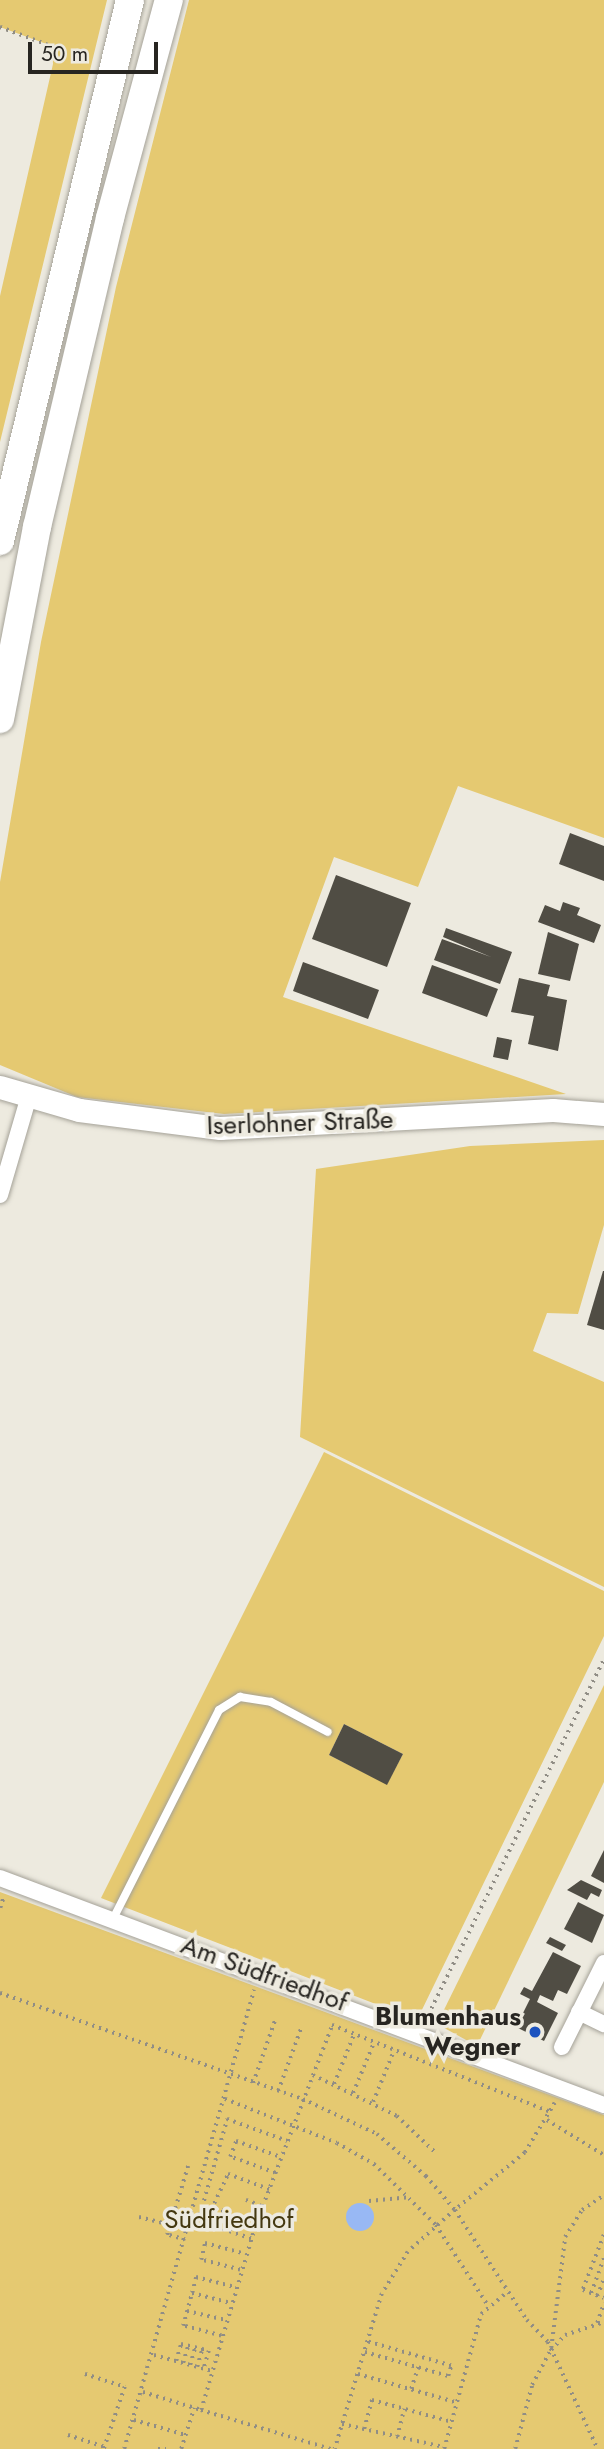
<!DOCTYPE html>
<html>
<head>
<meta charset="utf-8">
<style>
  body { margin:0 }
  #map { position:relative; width:604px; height:2449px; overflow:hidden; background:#edeadf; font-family:Jost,sans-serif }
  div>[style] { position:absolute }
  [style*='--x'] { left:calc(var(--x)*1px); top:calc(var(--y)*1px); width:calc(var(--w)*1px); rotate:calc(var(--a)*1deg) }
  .green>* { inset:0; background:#e5c971 }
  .water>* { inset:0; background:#98b8f4 }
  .round { border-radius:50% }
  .building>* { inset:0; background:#504d44 }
  .path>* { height:3.5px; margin-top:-1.75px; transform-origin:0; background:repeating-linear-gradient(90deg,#908d85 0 2px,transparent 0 7px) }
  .roads { filter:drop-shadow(0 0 2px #a5a298) drop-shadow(0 0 2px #a5a298) }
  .service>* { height:8px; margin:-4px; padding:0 4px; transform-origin:4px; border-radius:4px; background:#fff }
  .minor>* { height:16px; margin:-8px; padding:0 8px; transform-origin:8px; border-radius:8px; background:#fff }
  .secondary>* { height:23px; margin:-11.5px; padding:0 11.5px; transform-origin:11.5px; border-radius:11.5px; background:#fff }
  .motorway>* { height:28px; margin:-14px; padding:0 14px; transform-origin:14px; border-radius:14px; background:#fff }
  .dots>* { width:19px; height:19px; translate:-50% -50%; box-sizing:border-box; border:4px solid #edeadf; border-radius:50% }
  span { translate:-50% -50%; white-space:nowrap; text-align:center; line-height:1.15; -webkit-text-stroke:7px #edeadf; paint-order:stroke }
  .street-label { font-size:26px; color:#272521 }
  .poi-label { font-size:26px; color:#272521; font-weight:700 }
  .right { translate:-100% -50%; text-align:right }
  .park-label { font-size:26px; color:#443810 }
  .scale { position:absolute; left:28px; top:42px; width:130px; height:32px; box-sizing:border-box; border:4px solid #272521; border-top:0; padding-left:9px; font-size:21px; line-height:24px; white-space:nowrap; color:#272521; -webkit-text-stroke:5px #edeadf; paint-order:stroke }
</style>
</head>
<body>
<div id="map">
  <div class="green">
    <div style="clip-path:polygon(0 0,107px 0,0 442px,0 296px,53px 64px,52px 46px,0 27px)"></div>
    <div style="clip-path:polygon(189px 0,604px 0,604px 838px,458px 786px,418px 887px,334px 857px,283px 997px,566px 1094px,224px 1114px,77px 1097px,0 1065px,0 882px,41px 642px,116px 287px)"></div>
    <div style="clip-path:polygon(604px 1140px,604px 1225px,578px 1314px,547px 1313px,533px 1351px,604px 1382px,604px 1587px,300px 1437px,316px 1169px,470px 1146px)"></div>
    <div style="clip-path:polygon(evenodd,324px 1452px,604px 1591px,604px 1636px,417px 2020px,101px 1898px,324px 1452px,344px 1724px,403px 1754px,387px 1784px,329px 1755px,344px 1724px)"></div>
    <div style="clip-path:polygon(604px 1685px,604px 1782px,477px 2046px,437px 2024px)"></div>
    <div style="clip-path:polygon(0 1892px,604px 2115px,604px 2449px,0 2449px)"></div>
  </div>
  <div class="water">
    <div class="round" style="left:346px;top:2203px;width:28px;height:28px"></div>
  </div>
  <div class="building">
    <div style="clip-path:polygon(570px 833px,604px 846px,604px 881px,559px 864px)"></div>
    <div style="clip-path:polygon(336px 875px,411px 903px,387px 967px,312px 939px)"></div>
    <div style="clip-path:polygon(563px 902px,580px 908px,577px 915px,601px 925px,594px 943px,538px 922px,545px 905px,560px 911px)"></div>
    <div style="clip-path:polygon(446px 928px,512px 952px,500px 984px,434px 960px,442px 939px,491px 957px,443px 937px)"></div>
    <div style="clip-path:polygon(548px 932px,579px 944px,570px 981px,538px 974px)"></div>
    <div style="clip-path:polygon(303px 962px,379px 990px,368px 1019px,293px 991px)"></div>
    <div style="clip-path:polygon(432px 965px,498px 989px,487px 1017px,422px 993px)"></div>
    <div style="clip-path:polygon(519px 978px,550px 985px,547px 996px,567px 1000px,558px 1051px,528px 1044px,534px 1016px,511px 1012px)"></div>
    <div style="clip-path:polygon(497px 1037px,512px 1040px,508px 1060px,493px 1057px)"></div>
    <div style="clip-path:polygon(603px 1271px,604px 1271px,604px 1330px,587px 1325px)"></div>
    <div style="clip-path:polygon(344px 1724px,403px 1754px,387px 1785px,329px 1755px)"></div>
    <div style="clip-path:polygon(604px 1850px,604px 1883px,591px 1876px)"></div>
    <div style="clip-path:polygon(581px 1880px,602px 1890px,599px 1897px,591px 1893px,587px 1900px,567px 1890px)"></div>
    <div style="clip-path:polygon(578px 1902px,604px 1915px,592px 1943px,564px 1929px)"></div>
    <div style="clip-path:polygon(550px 1937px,566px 1945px,562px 1951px,546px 1943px)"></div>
    <div style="clip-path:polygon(553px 1952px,581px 1966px,567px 1994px,558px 1990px,553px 2001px,540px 1995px,537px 2002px,558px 2013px,544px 2041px,516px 2027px,530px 1999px,520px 1994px,524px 1987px,532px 1991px)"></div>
  </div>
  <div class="path">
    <div style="--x:0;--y:27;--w:54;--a:20.4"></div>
    <div style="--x:0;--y:1908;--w:13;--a:-72"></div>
    <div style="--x:0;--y:1993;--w:321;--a:19.3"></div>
    <div style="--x:303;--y:2099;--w:82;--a:25.3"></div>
    <div style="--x:377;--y:2134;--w:65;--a:40.6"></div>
    <div style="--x:426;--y:2176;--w:45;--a:49.5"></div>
    <div style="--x:455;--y:2210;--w:63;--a:138.2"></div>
    <div style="--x:408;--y:2252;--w:49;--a:121.8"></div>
    <div style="--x:382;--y:2294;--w:162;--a:106.9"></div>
    <div style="--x:425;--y:2021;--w:404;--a:-63.7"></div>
    <div style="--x:313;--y:2075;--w:93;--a:26"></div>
    <div style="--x:397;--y:2116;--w:52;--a:43.5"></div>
    <div style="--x:253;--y:2083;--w:67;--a:-70.8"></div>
    <div style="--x:334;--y:2084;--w:54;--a:-68.2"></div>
    <div style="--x:278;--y:2091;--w:67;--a:-69.9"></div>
    <div style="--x:353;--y:2093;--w:55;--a:-67.6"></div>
    <div style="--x:225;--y:2099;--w:120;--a:21.4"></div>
    <div style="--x:337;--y:2143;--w:43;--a:29.6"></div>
    <div style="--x:374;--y:2164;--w:87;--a:44.5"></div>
    <div style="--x:436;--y:2225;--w:98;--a:57.1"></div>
    <div style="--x:373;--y:2102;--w:56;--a:-68"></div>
    <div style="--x:555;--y:2103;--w:58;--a:121"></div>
    <div style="--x:525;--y:2153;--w:90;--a:140.8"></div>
    <div style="--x:455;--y:2210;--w:131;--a:56.8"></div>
    <div style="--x:527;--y:2320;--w:30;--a:46"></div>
    <div style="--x:548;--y:2342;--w:118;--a:65"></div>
    <div style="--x:547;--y:2120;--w:67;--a:31.6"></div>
    <div style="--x:275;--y:2173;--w:48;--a:-160.4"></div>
    <div style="--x:230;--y:2157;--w:17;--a:-69"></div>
    <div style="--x:236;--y:2141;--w:48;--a:19.6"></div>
    <div style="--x:246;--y:2200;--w:17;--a:21"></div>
    <div style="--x:369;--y:2201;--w:42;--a:-5.4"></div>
    <div style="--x:215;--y:2208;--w:44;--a:20.1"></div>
    <div style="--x:208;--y:2216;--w:47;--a:-64.5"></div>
    <div style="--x:228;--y:2174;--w:44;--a:20.1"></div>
    <div style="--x:139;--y:2217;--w:32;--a:14"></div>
    <div style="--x:604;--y:2235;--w:59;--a:110.9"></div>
    <div style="--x:583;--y:2290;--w:22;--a:21"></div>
    <div style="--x:251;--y:2239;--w:56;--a:-161.2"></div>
    <div style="--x:198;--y:2221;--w:106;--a:-74.1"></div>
    <div style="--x:227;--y:2119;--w:64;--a:20.1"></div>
    <div style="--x:185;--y:2240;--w:19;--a:-164"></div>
    <div style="--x:167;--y:2235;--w:72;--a:-73.1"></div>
    <div style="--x:240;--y:2270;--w:40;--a:-165.6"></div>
    <div style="--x:201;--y:2260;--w:17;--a:-77"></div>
    <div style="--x:205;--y:2243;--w:42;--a:15"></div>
    <div style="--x:192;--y:2293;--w:40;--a:14.4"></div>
    <div style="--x:591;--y:2293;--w:38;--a:-70"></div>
    <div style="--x:597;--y:2296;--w:18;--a:-68"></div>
    <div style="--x:187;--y:2311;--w:40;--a:13"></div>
    <div style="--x:597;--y:2323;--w:21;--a:-71"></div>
    <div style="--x:221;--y:2336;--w:39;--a:-165"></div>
    <div style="--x:183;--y:2326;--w:34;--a:-75"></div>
    <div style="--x:192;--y:2293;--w:16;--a:-76"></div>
    <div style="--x:196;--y:2277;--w:40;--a:14.4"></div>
    <div style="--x:551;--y:2348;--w:112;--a:-82.8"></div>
    <div style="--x:565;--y:2237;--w:32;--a:-58"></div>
    <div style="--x:582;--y:2210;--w:27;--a:-34"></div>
    <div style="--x:365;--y:2352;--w:86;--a:16.1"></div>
    <div style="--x:448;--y:2376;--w:10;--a:-73"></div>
    <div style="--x:451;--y:2366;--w:86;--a:-163.9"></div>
    <div style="--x:154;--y:2355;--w:60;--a:15.4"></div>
    <div style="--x:176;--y:2361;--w:18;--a:-74"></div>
    <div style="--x:181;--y:2344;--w:22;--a:13"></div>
    <div style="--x:202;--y:2349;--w:7;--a:16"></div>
    <div style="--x:209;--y:2351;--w:19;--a:106"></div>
    <div style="--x:183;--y:2363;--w:18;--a:-74"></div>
    <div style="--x:190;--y:2365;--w:18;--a:-74"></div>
    <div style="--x:197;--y:2367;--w:19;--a:-74"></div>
    <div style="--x:85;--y:2374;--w:42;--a:18"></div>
    <div style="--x:125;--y:2387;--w:65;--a:108.7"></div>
    <div style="--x:358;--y:2374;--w:101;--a:16.1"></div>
    <div style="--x:411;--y:2389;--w:23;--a:-72"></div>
    <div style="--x:143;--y:2392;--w:61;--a:17.2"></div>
    <div style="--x:201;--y:2410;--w:192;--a:-73.6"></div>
    <div style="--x:255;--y:2226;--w:215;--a:-69"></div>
    <div style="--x:332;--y:2025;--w:236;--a:21.7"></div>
    <div style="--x:201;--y:2410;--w:136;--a:16.7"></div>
    <div style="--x:134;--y:2420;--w:54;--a:16.1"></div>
    <div style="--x:342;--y:2424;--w:105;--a:12.7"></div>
    <div style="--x:364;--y:2429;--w:30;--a:-75"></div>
    <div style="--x:372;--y:2400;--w:80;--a:15.3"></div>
    <div style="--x:68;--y:2435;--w:38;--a:18"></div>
    <div style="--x:397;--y:2437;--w:29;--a:-76"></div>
    <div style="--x:124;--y:2449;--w:477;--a:-74.2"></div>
    <div style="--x:158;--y:2449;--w:8;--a:0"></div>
    <div style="--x:181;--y:2449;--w:43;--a:-72.4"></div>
    <div style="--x:444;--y:2449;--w:140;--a:-74.7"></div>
    <div style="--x:481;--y:2314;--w:35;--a:-40"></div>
    <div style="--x:515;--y:2449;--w:66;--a:-75.1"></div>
    <div style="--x:532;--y:2385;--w:40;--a:-62"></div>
    <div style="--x:551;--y:2350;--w:21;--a:-47"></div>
    <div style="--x:565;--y:2335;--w:41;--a:-18.4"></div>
  </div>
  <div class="roads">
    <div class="service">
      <div style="--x:114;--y:1917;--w:232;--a:-63.1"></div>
      <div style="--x:219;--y:1710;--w:25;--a:-32"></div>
      <div style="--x:240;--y:1697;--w:31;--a:9"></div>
      <div style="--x:271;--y:1702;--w:64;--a:27.8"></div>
    </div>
    <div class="minor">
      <div style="--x:0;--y:1195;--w:103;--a:-73.7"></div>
      <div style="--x:0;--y:1878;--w:645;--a:20.6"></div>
      <div style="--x:579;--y:2012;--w:28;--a:26"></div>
      <div style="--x:562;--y:2047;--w:94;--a:-63.4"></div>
    </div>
    <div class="secondary">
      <div style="--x:0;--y:1087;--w:82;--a:16.2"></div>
      <div style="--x:79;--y:1110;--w:142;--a:7.3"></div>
      <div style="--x:220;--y:1128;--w:333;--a:-3.1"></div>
      <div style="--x:553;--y:1110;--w:51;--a:4.5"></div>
    </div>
    <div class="motorway">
      <div style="--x:0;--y:541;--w:556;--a:-76.49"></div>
      <div style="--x:0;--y:719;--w:196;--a:-79.1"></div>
      <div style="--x:37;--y:527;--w:318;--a:-76.7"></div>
      <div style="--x:110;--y:218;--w:226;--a:-74.9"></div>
    </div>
  </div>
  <div class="dots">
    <div style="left:535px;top:2032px;background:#1c52bf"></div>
  </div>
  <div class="street-label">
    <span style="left:300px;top:1123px;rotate:-2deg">Iserlohner Straße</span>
    <span style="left:264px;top:1974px;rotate:20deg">Am Südfriedhof</span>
  </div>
  <div class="poi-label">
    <span class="right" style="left:521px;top:2032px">Blumenhaus<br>Wegner</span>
  </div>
  <div class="park-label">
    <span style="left:229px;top:2220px">Südfriedhof</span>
  </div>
  <div class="scale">50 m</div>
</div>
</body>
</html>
